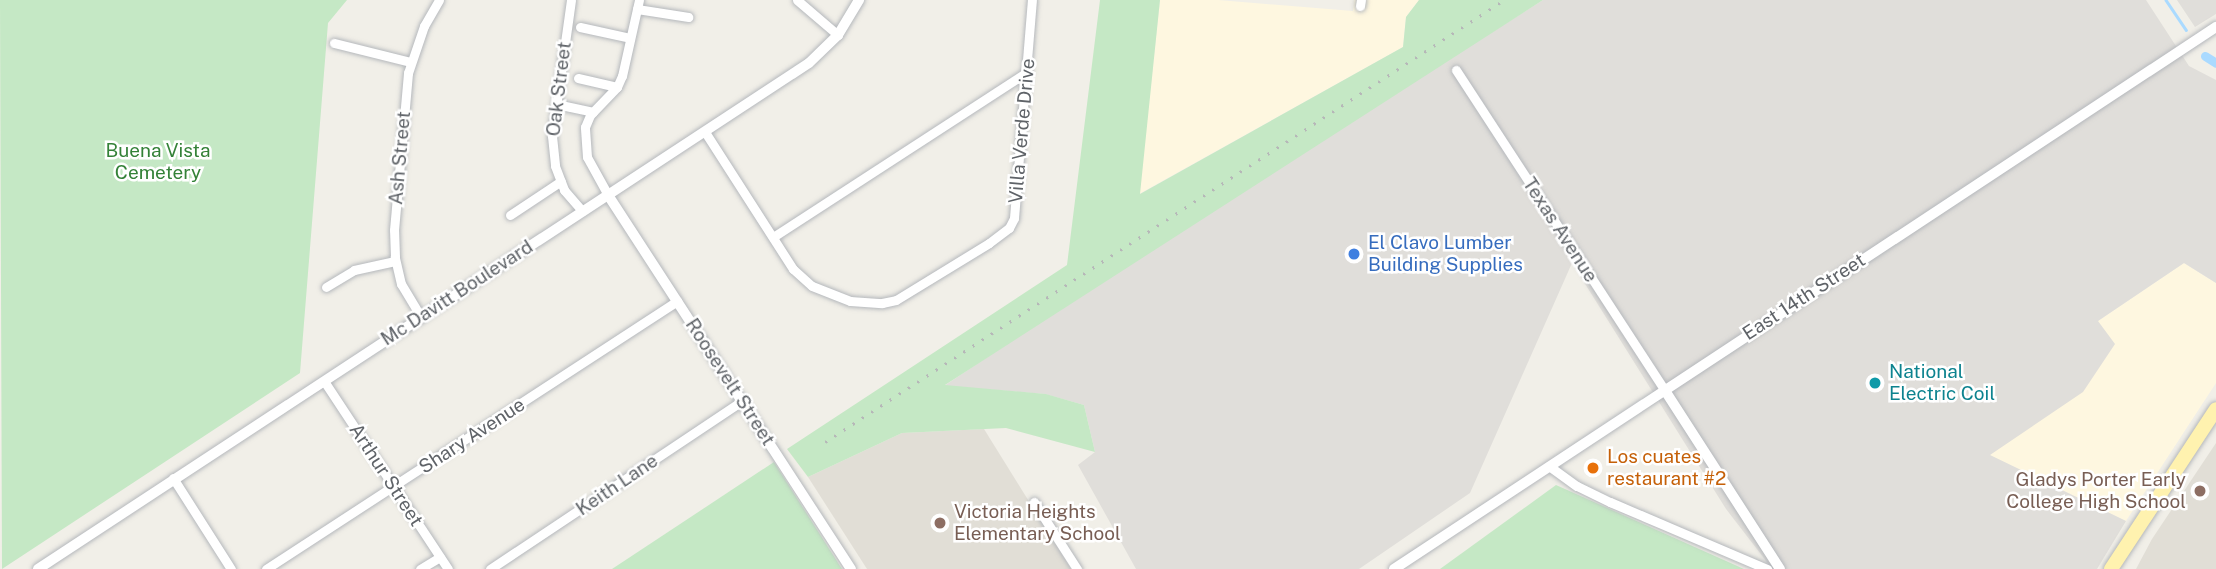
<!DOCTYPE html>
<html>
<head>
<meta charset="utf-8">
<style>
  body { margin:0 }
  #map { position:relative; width:2216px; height:569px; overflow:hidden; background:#f1efe8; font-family:"Public Sans",sans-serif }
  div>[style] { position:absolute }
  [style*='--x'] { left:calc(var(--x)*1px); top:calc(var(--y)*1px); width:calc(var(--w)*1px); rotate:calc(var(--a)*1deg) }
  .commercial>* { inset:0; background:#fef7e0 }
  .industrial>* { inset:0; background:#e0deda }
  .education>* { inset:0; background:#e1ded6 }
  .green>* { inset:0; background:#c5e8c5 }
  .stream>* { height:2.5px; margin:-1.25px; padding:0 1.25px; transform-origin:1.25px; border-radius:1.25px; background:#aadaff }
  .canal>* { height:9px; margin:-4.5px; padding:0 4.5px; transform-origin:4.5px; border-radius:4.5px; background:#aadaff }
  .roads { filter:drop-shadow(0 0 2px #b5b8bc) drop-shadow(0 0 2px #b5b8bc) }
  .minor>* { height:9px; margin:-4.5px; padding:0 4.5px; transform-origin:4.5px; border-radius:4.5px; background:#fff }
  .tertiary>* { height:10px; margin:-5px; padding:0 5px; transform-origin:5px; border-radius:5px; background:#fff }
  .primary>* { height:14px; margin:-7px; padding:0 7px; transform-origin:7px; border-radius:7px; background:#fff2af }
  .rail>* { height:2.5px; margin-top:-1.25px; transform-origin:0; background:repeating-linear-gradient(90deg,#b6b7b8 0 2px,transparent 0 11px) }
  .dots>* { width:19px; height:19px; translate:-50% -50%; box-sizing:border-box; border:4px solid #fff; border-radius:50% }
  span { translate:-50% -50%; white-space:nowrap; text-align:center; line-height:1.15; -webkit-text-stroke:5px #fff; paint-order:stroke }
  .street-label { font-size:19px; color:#5f6368 }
  .park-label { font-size:19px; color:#348238 }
  .shop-label { font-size:19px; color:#366cbe }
  .left { translate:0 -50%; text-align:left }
  .culture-label { font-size:19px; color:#0d838f }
  .food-label { font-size:19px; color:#c56008 }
  .education-label { font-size:19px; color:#785e54 }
  .right { translate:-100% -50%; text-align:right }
</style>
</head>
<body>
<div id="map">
  <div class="commercial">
    <div style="clip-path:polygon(1160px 0,1218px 0,1353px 11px,1354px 0,1419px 0,1406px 17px,1403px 47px,1139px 194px)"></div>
    <div style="clip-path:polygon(2184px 263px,2216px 283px,2216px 383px,2126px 521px,1989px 455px,2083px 391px,2098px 321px)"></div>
  </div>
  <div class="industrial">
    <div style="clip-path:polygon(1543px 0,2146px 0,2189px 66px,2216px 80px,2216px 283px,2184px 263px,2098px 321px,2115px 344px,2083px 392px,1990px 455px,2126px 521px,2097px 569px,1777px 569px,1770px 566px,1726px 509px,1572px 263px,1470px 493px,1359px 569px,1136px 569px,1078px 465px,1095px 452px,1084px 405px,1045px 394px,944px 386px,1227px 198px)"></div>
    <div style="clip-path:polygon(2177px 0,2216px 0,2216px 14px,2195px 27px)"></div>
  </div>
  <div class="education">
    <div style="clip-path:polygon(984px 429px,1071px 569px,867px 569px,808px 477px,902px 433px)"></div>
    <div style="clip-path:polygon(2216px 443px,2216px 569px,2136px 569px,2152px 539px)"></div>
  </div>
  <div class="green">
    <div style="clip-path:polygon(0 0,347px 0,328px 23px,300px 373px,2px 569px)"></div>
    <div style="clip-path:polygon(1100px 0,1160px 0,1140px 194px,1403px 47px,1406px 17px,1419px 0,1543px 0,945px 385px,1046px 394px,1084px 405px,1095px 452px,1006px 428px,902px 433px,808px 477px,787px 449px,1067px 265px)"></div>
    <div style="clip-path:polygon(774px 462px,842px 569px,612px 569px)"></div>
    <div style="clip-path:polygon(1556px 485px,1744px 569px,1440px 569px)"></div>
  </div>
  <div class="stream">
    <div style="--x:2166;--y:0;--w:36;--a:56"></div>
  </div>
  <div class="canal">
    <div style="--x:2205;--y:56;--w:13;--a:32"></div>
  </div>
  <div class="roads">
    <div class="minor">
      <div style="--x:571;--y:0;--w:137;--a:98"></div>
      <div style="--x:552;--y:136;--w:30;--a:84"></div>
      <div style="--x:555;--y:166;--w:26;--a:69"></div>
      <div style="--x:564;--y:190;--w:28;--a:49"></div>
      <div style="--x:797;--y:0;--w:54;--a:40.5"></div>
      <div style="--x:1360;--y:6;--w:6;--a:-81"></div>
      <div style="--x:637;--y:9;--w:52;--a:8.9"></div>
      <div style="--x:580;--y:27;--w:51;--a:12.4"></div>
      <div style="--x:334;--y:43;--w:79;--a:13.9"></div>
      <div style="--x:1456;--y:70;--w:381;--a:56.9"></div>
      <div style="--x:578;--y:78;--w:40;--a:13"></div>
      <div style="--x:556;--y:104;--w:38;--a:12"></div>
      <div style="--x:705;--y:132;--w:163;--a:57.3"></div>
      <div style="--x:793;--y:269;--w:25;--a:42"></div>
      <div style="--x:812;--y:286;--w:41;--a:21.5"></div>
      <div style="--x:850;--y:301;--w:32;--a:4"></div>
      <div style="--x:882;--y:303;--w:14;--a:-12"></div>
      <div style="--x:896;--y:300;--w:109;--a:-31.5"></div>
      <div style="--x:989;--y:243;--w:25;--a:-37"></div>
      <div style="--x:1009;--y:228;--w:11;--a:-63"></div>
      <div style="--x:1014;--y:218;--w:219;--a:-85.3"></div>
      <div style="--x:608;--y:195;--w:43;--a:-118.9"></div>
      <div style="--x:587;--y:157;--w:30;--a:-94"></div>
      <div style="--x:585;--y:127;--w:13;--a:-67"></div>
      <div style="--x:590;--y:115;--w:39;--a:-46"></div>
      <div style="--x:617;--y:87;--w:12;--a:-66"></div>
      <div style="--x:622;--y:76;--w:78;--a:-77.4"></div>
      <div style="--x:510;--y:215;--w:61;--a:-33.7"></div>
      <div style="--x:773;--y:237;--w:303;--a:-33"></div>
      <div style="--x:326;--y:287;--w:33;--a:-31"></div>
      <div style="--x:354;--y:270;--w:42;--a:-12.4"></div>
      <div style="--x:421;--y:317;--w:39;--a:-121"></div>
      <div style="--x:401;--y:284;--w:28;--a:-103"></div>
      <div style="--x:395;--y:257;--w:27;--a:-92"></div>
      <div style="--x:394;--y:230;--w:158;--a:-84.9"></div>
      <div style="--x:408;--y:73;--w:50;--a:-71.2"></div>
      <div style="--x:424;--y:26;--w:30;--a:-60"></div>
      <div style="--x:324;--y:381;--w:225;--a:56.6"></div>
      <div style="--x:1549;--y:466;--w:34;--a:36"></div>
      <div style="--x:1577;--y:486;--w:37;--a:26"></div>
      <div style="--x:1610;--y:502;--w:171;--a:23.1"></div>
      <div style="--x:173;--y:478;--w:108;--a:57.5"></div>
      <div style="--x:1034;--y:502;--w:80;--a:57.3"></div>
      <div style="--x:266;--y:569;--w:491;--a:-33.1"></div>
      <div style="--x:420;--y:569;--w:23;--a:-31"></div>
      <div style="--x:490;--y:569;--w:304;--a:-33.7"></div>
    </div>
    <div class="tertiary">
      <div style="--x:608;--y:195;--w:446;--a:57"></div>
      <div style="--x:1664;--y:389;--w:214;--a:57.2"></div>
      <div style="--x:38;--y:569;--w:922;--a:-33.28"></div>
      <div style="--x:809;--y:63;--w:40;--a:-44"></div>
      <div style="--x:838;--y:35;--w:41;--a:-59"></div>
      <div style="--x:1394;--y:569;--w:985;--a:-33.4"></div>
    </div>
    <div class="primary">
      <div style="--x:2111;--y:569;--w:191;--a:-56.7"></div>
    </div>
  </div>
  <div class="rail">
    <div style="--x:825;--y:442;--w:810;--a:-33.06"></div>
  </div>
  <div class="dots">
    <div style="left:1354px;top:254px;background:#3f7fe0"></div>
    <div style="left:1875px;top:383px;background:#0f9aa8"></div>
    <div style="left:1593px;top:468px;background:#e8710a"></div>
    <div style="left:2200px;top:491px;background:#8d6e63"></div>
    <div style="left:940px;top:523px;background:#8d6e63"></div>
  </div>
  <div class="street-label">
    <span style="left:559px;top:89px;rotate:-83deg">Oak Street</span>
    <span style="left:1022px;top:131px;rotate:-85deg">Villa Verde Drive</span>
    <span style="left:400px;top:158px;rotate:-85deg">Ash Street</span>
    <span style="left:1560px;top:230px;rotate:57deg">Texas Avenue</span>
    <span style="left:457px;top:293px;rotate:-33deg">Mc Davitt Boulevard</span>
    <span style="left:1804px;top:297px;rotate:-33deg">East 14th Street</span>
    <span style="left:730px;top:382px;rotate:57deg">Roosevelt Street</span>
    <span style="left:472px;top:436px;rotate:-33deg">Shary Avenue</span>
    <span style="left:386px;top:475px;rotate:57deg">Arthur Street</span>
    <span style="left:617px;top:485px;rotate:-34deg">Keith Lane</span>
  </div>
  <div class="park-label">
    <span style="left:158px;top:162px">Buena Vista<br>Cemetery</span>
  </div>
  <div class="shop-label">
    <span class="left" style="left:1368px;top:254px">El Clavo Lumber<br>Building Supplies</span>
  </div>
  <div class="culture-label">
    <span class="left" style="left:1889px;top:383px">National<br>Electric Coil</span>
  </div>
  <div class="food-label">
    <span class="left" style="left:1607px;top:468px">Los cuates<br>restaurant #2</span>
  </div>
  <div class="education-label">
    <span class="right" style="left:2186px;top:491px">Gladys Porter Early<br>College High School</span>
    <span class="left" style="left:954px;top:523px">Victoria Heights<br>Elementary School</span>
  </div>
</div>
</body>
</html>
